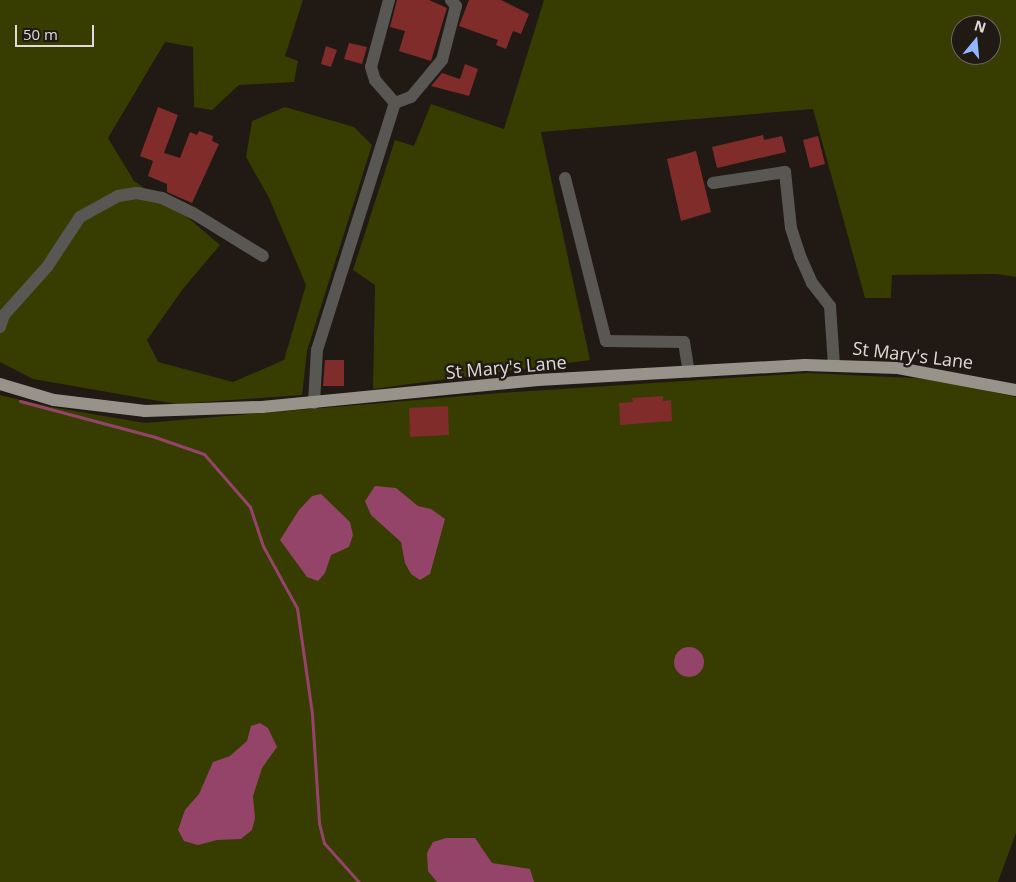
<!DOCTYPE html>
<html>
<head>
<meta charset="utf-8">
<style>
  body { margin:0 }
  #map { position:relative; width:1016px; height:882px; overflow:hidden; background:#201914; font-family:"Open Sans",sans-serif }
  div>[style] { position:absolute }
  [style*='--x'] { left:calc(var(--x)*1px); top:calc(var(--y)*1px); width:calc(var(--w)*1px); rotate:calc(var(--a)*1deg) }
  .green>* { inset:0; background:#373c01 }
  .water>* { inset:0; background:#954469 }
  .round { border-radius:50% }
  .stream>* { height:3px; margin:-1.5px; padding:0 1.5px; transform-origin:1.5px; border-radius:1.5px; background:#954469 }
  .building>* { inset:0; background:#802c2b }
  .minor>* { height:12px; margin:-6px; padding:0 6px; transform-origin:6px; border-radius:6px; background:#585753 }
  .major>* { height:12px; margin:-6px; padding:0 6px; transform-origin:6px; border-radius:6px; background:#97938b }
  span { translate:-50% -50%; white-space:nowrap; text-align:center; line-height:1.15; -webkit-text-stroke:4.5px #201914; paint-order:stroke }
  .street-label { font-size:18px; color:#e0dbd8 }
  .north { position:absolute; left:951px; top:15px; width:50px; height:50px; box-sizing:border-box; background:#201914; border:1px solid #6d6762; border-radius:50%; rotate:17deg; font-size:14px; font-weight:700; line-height:20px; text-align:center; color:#e0dbd8 }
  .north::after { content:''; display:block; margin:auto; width:18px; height:22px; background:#92b7fd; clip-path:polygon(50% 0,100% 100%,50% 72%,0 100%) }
  .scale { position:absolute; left:15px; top:25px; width:79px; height:22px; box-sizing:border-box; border:2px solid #e0dbd8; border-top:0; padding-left:6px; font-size:15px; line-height:18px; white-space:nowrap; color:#e0dbd8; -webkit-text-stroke:4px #201914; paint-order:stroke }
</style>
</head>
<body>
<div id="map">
  <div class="green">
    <div style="clip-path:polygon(0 0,303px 0,285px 56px,298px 61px,294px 82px,239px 85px,212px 110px,194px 107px,193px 47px,165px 42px,108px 138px,134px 181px,186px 216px,220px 245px,182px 290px,147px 340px,158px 362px,233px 382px,284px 360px,306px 285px,269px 198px,246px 157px,252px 121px,285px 107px,354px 127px,372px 145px,307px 351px,302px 395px,176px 404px,33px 379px,0 362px)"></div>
    <div style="clip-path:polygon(evenodd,544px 0,1016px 0,1016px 277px,997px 274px,892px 275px,891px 298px,865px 298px,813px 109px,541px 132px,590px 360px,373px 389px,375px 285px,353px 270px,395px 140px,414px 146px,431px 104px,504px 129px,544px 0,961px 25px,991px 25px,991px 55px,961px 55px,961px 25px)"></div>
    <div style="clip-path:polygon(807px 373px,933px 379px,1016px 397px,1016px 833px,998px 882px,0 882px,0 395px,51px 407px,145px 423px,500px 393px)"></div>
  </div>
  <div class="water">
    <div style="clip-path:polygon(375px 486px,396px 488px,418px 506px,431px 509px,445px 519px,430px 574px,420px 580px,411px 574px,405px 563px,401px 542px,371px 515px,365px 501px)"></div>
    <div style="clip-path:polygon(321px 494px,350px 522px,353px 535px,349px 547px,331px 555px,325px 573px,318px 581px,307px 577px,280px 540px,299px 510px,312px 496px)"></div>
    <div class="round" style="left:674px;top:647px;width:30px;height:30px"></div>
    <div style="clip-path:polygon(260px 723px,268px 728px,277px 747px,262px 768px,253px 796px,255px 818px,252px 830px,241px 839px,217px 840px,198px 845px,184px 841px,178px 830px,185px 810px,199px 794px,213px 762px,230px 756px,247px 741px,251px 726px)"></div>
    <div style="clip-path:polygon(446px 838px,475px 838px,492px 863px,530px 869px,534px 882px,437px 882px,428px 871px,427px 853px,433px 842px)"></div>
  </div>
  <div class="stream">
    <div style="--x:20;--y:401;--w:140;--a:14.9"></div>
    <div style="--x:155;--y:437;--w:52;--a:19.1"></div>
    <div style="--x:204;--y:454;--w:70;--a:49"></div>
    <div style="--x:250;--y:507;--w:41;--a:71.6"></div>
    <div style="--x:263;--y:546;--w:71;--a:61.3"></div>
    <div style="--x:297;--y:608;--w:107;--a:81.9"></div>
    <div style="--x:312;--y:714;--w:109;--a:86.3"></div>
    <div style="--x:319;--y:823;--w:21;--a:76"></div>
    <div style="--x:324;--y:843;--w:52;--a:48.1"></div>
  </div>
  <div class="building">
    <div style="clip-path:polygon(397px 0,429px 0,447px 8px,431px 61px,399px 51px,405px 31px,390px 27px)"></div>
    <div style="clip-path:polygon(469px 0,501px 0,529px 14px,521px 34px,513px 31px,506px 49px,496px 45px,498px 40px,459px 26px)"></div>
    <div style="clip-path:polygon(349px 43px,367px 47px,362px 64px,344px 59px)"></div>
    <div style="clip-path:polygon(326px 46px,337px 50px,331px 67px,321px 64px)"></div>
    <div style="clip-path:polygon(465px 64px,478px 69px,469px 96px,431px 86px,442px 73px,460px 79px)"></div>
    <div style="clip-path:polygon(158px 107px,178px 115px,164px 153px,180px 158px,190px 132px,197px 135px,199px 131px,213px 136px,212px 141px,219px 144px,192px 203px,167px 192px,167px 184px,148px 176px,153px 161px,140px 156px)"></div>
    <div style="clip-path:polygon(763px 135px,764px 140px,782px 136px,786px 152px,717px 168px,712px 147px)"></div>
    <div style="clip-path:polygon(818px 136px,825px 164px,810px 168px,803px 140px)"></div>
    <div style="clip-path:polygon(696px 151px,711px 212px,681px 221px,667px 159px)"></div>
    <div style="clip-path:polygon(325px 360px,344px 360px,344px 386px,323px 386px)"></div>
    <div style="clip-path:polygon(663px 396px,663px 401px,671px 400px,672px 421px,620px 425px,619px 403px,633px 402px,632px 398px)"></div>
    <div style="clip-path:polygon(448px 406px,449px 435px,410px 437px,409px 408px)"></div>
  </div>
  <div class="minor">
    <div style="--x:389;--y:0;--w:69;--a:105"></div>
    <div style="--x:371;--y:67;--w:14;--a:73"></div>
    <div style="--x:375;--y:80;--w:30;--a:49"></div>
    <div style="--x:395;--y:103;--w:17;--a:-21"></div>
    <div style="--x:411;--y:97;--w:48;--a:-50"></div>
    <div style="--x:442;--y:60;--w:56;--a:-75.5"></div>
    <div style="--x:456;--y:6;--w:8;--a:-130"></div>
    <div style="--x:565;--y:178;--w:168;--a:75.9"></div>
    <div style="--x:606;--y:341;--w:78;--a:0.7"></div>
    <div style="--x:684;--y:342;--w:30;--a:81"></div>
    <div style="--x:713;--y:183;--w:73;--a:-8.7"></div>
    <div style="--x:785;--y:172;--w:56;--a:83.9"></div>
    <div style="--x:791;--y:228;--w:29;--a:72"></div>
    <div style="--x:800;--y:256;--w:30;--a:66"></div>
    <div style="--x:812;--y:283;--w:29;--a:52"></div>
    <div style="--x:830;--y:306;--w:58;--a:86.1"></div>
    <div style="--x:0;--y:327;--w:13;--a:-72"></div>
    <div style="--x:4;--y:315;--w:64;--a:-48.1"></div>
    <div style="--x:47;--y:267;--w:60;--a:-56.6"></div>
    <div style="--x:80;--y:217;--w:43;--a:-28.9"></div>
    <div style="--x:118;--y:196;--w:19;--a:-9"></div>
    <div style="--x:137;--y:193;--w:25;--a:11"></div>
    <div style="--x:162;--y:198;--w:34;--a:26"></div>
    <div style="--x:193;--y:213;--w:82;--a:31.6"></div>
    <div style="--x:314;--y:403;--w:53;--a:-86.8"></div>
    <div style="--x:317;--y:350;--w:259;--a:-72.5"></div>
  </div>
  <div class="major">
    <div style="--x:0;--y:384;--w:56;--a:16.5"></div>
    <div style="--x:54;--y:400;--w:92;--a:6.9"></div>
    <div style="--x:145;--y:411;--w:117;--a:-2"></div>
    <div style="--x:262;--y:407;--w:277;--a:-5.6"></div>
    <div style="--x:538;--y:380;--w:267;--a:-3.2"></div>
    <div style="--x:805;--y:365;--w:93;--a:1.8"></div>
    <div style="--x:898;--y:368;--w:120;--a:10.6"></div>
  </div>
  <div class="street-label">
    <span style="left:913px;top:355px;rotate:7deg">St Mary's Lane</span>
    <span style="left:506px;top:367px;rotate:-5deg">St Mary's Lane</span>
  </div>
  <div class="north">N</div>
  <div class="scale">50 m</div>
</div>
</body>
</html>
